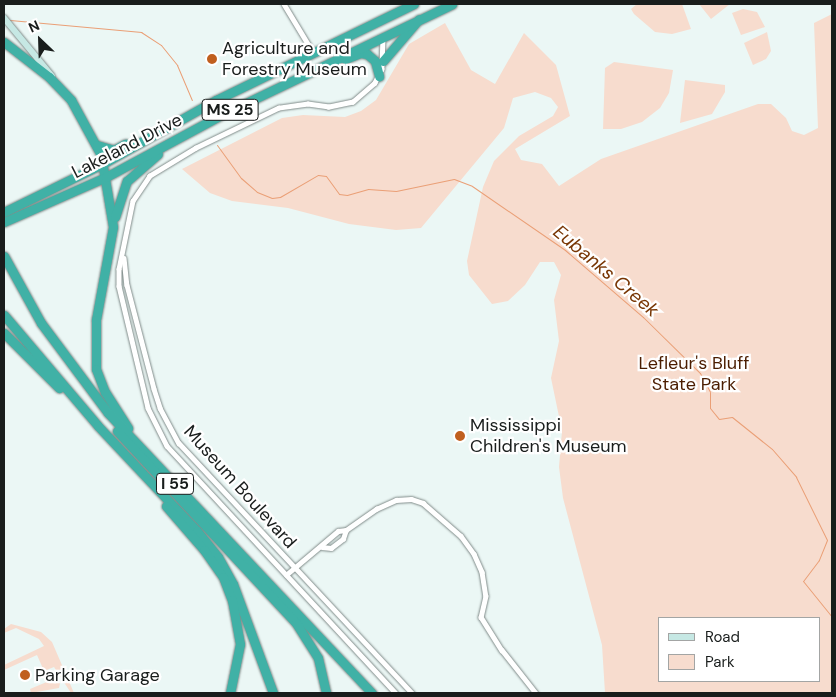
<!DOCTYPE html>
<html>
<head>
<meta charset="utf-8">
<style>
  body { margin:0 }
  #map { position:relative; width:836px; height:697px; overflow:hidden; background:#ebf7f5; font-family:"DM Sans",sans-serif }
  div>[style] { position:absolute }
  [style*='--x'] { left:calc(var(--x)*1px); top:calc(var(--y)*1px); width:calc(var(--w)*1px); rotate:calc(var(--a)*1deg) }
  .green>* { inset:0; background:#f7dcce }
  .stream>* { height:1px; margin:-0.5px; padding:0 0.5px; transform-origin:0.5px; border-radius:0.5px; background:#ea9f76 }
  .roads { filter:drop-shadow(0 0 1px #818c8a) drop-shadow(0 0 1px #818c8a) }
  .street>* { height:4.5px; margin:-2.25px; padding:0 2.25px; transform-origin:2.25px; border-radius:2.25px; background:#fff }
  .secondary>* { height:6px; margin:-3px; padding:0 3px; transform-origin:3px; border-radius:3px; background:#c6e8e4 }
  .highway>* { height:9px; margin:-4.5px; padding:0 4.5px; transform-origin:4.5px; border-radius:4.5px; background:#40b1a6 }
  .dots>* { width:14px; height:14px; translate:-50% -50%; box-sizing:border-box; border:2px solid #fff; border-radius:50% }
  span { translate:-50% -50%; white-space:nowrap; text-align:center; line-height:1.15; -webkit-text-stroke:4.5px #fff; paint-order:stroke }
  .shield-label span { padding:1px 4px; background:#fff; border:1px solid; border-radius:4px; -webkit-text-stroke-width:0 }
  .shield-label { font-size:16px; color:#191d1c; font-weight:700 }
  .poi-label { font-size:18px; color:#191d1c }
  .left { translate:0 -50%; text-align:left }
  .street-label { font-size:18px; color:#191d1c }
  .park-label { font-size:18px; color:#4b1d00 }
  .water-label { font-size:19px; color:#783604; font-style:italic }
  .frame { position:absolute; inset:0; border:5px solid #191d1c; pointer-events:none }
  .legend { position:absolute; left:658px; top:617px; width:162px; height:65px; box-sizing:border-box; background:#fff; border:1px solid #a3a5a4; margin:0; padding:6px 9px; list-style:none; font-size:15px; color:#191d1c }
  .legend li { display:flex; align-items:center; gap:10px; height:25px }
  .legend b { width:25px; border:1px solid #a3a5a4 }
  .north { position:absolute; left:15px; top:15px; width:50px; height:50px; -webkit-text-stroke:4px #fff; paint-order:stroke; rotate:336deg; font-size:14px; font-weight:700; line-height:20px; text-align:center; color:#191d1c }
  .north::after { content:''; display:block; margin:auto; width:18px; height:22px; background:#191d1c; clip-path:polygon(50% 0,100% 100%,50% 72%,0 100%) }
</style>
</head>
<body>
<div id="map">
  <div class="green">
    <div style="clip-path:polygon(637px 4px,682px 4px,691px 29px,672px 34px,655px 32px,634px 14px,631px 9px)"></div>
    <div style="clip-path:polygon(699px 4px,730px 4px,711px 19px)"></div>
    <div style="clip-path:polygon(743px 9px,757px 12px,765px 27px,741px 35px,732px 13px)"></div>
    <div style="clip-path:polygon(evenodd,832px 14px,832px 693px,605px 693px,602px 645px,563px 498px,559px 467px,562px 431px,551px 378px,559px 341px,554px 300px,561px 275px,554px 262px,540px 262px,525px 285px,508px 301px,492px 304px,469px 275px,467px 261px,483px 187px,494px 161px,519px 136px,553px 116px,558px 107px,551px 98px,535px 92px,513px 98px,504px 128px,421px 228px,396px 230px,349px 224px,288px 208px,232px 201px,210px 193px,182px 169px,282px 118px,303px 115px,345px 117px,361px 111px,376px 100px,409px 44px,445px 23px,471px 70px,495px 84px,524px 33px,556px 65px,570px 116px,515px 149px,521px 160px,542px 164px,559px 186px,601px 159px,758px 104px,771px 104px,786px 118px,792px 131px,804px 135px,818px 128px,814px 23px,832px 14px,660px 618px,820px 618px,820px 681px,660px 681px,660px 618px)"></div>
    <div style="clip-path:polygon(767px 32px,771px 51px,766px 59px,753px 65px,744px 43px)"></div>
    <div style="clip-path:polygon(614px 62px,673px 70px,669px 93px,660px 108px,642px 122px,621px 129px,603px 129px,605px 68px)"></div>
    <div style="clip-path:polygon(685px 80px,725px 85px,725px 92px,712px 114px,680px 123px)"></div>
    <div style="clip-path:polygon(11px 624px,41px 632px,52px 642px,74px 693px,71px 693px,54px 667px,44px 671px,37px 655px,4px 670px,4px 665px,44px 646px,39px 639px,16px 628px,4px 633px,4px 629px)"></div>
    <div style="clip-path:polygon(49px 676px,60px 683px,59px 688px,31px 693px,30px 689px,49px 681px)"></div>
  </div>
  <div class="stream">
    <div style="--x:10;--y:20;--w:132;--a:5.2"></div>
    <div style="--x:141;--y:32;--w:24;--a:33"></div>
    <div style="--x:161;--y:45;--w:26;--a:51"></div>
    <div style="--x:177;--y:65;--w:38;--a:67"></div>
    <div style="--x:217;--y:145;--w:41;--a:54"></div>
    <div style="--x:241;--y:178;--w:21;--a:41"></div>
    <div style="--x:257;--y:192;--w:16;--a:22"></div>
    <div style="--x:272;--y:198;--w:8;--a:-7"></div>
    <div style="--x:280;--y:197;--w:44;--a:-30.1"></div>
    <div style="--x:318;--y:175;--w:8;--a:7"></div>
    <div style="--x:326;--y:176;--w:22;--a:54"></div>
    <div style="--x:339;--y:194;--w:8;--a:7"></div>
    <div style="--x:347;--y:195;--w:22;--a:-16"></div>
    <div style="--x:368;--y:189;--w:28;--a:4"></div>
    <div style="--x:396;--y:191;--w:59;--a:-11.7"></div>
    <div style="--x:454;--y:179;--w:19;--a:21"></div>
    <div style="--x:472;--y:186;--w:113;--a:34.5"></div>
    <div style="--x:565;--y:250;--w:103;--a:40.7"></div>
    <div style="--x:643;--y:317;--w:80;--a:44.5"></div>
    <div style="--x:700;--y:373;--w:21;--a:62"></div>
    <div style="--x:710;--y:392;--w:16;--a:90"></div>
    <div style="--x:710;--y:408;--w:14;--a:51"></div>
    <div style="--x:719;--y:419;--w:13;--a:-9"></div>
    <div style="--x:732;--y:417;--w:51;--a:38.7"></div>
    <div style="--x:772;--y:449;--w:37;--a:49"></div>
    <div style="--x:796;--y:477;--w:70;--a:63.8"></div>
    <div style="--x:827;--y:540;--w:22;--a:112"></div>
    <div style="--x:819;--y:560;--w:26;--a:127"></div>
    <div style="--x:803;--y:581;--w:46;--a:51.1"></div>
  </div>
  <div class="roads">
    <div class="street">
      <div style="--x:284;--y:4;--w:56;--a:58.9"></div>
      <div style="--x:383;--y:37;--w:32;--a:92"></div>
      <div style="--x:382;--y:69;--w:16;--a:117"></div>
      <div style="--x:375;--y:83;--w:29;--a:139"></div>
      <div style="--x:353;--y:102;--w:25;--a:168"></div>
      <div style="--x:329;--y:107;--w:21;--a:-172"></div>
      <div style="--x:308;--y:104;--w:29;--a:172"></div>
      <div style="--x:279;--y:108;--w:92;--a:154.3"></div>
      <div style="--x:196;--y:148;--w:54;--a:148.7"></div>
      <div style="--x:150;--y:176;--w:30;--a:124"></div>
      <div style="--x:133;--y:201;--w:69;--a:101.6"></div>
      <div style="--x:119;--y:269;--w:17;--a:90"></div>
      <div style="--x:119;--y:286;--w:125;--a:76.6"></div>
      <div style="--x:148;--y:408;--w:42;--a:63.4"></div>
      <div style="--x:167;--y:446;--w:337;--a:47.2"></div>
      <div style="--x:124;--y:258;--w:27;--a:84"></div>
      <div style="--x:127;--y:285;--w:107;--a:75.4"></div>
      <div style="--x:154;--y:389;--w:20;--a:72"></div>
      <div style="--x:160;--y:408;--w:40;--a:62"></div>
      <div style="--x:179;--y:443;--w:342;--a:47"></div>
      <div style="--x:322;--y:547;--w:9;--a:6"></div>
      <div style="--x:331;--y:548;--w:15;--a:-37"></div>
      <div style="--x:343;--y:539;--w:9;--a:-72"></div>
      <div style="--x:286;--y:575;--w:68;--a:-40.2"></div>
      <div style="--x:338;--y:531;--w:8;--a:-7"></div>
      <div style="--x:346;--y:530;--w:37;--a:-35"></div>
      <div style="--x:376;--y:509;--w:22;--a:-24"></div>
      <div style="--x:396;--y:500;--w:15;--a:-4"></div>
      <div style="--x:411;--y:499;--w:13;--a:18"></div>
      <div style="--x:423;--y:503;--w:50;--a:41"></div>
      <div style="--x:461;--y:536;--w:22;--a:54"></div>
      <div style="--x:474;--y:554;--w:20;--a:66"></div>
      <div style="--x:482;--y:572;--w:24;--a:81"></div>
      <div style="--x:486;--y:596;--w:22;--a:103"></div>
      <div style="--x:481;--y:617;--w:39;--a:58"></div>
      <div style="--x:502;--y:650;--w:55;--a:51.7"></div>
    </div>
    <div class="secondary">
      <div style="--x:4;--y:18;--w:75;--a:50.4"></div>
    </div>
    <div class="highway">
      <div style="--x:4;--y:42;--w:57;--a:37.9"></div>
      <div style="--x:49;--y:77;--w:32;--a:46"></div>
      <div style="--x:71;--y:100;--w:63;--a:61.4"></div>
      <div style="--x:101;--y:155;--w:73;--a:80.5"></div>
      <div style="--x:113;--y:227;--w:95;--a:100.4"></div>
      <div style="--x:96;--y:320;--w:49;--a:90"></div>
      <div style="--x:96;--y:369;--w:25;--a:69"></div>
      <div style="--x:105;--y:392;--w:43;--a:57.4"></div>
      <div style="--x:345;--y:59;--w:17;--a:-21"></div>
      <div style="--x:361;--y:53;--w:6;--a:9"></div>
      <div style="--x:367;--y:54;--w:11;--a:41"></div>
      <div style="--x:375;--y:61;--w:16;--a:75"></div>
      <div style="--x:383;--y:61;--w:55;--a:-49.4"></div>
      <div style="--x:97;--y:145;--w:18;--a:16"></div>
      <div style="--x:114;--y:150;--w:13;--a:-29"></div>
      <div style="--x:4;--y:212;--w:111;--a:-26.1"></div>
      <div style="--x:104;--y:163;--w:129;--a:-29.4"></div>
      <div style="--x:216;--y:100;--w:220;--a:-25.9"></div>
      <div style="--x:115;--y:217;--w:38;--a:-72"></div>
      <div style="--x:127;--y:181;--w:41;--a:-41.1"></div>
      <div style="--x:4;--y:222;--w:111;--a:-23.8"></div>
      <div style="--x:106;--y:177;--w:135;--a:-28.3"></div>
      <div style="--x:225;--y:113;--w:252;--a:-25.6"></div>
      <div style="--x:4;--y:256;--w:77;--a:61.1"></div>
      <div style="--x:41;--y:323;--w:112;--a:53.3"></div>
      <div style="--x:108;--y:413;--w:385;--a:46.7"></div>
      <div style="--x:4;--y:315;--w:145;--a:49.7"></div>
      <div style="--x:98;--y:426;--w:144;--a:46.7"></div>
      <div style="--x:197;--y:531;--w:33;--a:51"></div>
      <div style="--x:218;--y:557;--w:31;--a:61"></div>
      <div style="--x:233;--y:584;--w:116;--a:69.8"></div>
      <div style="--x:4;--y:333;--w:78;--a:45"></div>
      <div style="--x:117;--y:431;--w:262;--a:47"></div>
      <div style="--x:296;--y:623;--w:41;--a:57.8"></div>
      <div style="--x:318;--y:658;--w:36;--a:77"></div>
      <div style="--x:166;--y:506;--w:58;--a:49.2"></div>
      <div style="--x:204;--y:550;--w:33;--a:55"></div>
      <div style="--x:223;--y:577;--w:25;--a:69"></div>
      <div style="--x:232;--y:600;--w:45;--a:79.7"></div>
      <div style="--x:240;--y:644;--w:50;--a:101.5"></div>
    </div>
  </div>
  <div class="dots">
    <div style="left:212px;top:59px;background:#c05f1e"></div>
    <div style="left:460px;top:436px;background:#c05f1e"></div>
    <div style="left:25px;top:675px;background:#c05f1e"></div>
  </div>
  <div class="shield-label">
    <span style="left:230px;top:110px">MS 25</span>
    <span style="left:175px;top:484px">I 55</span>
  </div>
  <div class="poi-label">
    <span class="left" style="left:222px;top:59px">Agriculture and<br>Forestry Museum</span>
    <span class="left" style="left:470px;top:436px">Mississippi<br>Children's Museum</span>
    <span class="left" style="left:35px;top:675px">Parking Garage</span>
  </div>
  <div class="street-label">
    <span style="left:127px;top:146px;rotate:-27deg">Lakeland Drive</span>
    <span style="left:240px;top:487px;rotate:48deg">Museum Boulevard</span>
  </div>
  <div class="park-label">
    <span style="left:694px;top:374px">Lefleur's Bluff<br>State Park</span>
  </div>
  <div class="water-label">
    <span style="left:606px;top:271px;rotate:40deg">Eubanks Creek</span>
  </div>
  <div class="frame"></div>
  <ul class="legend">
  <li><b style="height:6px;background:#c6e8e4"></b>Road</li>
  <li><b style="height:14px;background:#f7dcce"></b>Park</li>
  </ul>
  <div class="north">N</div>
</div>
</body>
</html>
